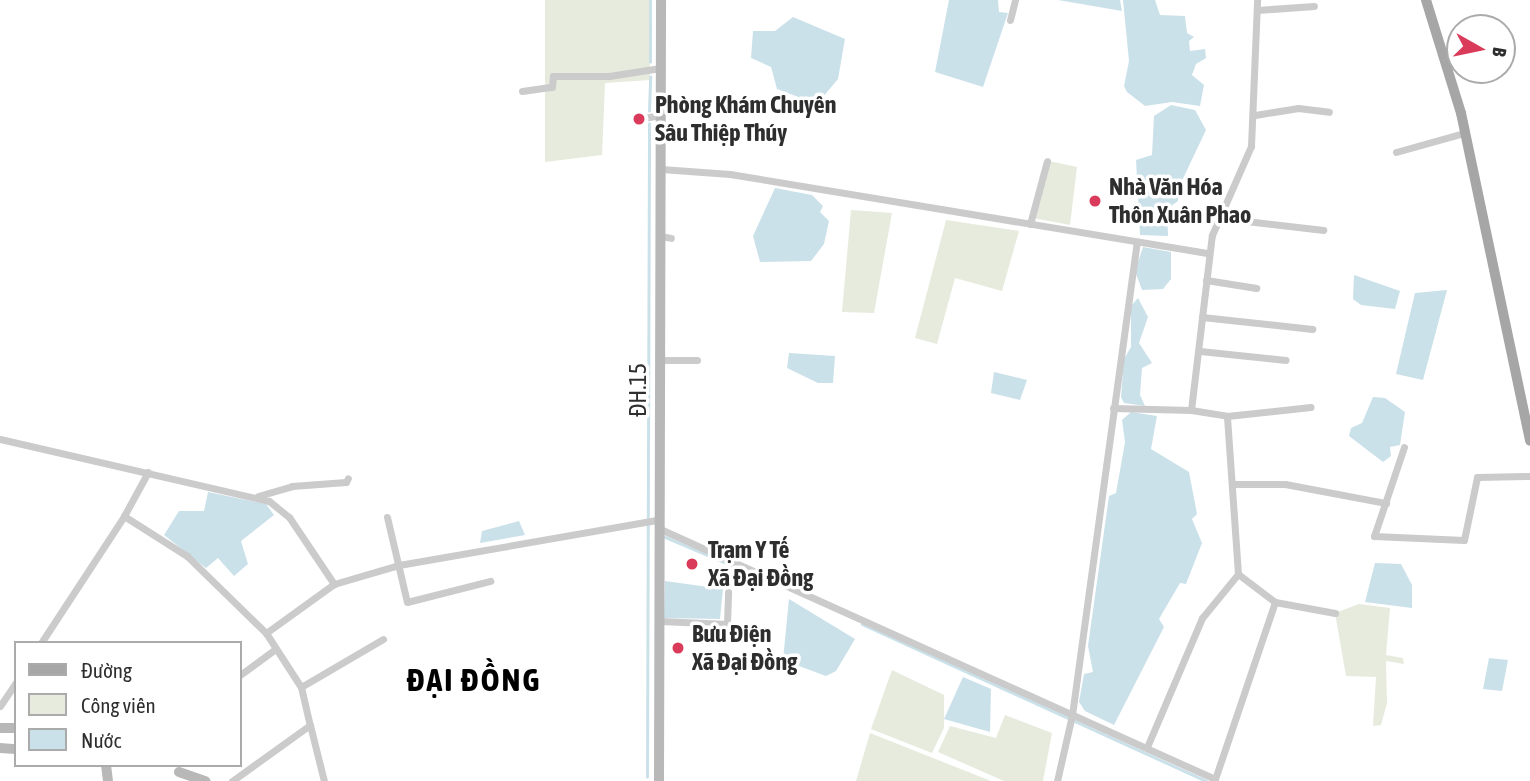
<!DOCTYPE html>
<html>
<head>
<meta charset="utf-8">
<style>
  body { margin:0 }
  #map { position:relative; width:1530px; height:781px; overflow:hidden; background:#fff; font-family:"Asap Condensed",sans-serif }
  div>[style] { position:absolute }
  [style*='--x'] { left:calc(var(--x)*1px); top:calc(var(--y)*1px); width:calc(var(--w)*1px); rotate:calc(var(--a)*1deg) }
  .green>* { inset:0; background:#e6ebdd }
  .water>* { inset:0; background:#cae1ea }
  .stream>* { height:2.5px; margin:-1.25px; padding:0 1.25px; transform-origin:1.25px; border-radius:1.25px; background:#cae1ea }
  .minor>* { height:7px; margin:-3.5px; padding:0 3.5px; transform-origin:3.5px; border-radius:3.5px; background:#cbcbcb }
  .secondary>* { height:10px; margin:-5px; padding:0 5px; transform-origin:5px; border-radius:5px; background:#b8b8b8 }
  .primary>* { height:10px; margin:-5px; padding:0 5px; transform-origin:5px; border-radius:5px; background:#a6a6a6 }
  .dots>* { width:19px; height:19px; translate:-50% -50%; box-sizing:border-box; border:4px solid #fff; border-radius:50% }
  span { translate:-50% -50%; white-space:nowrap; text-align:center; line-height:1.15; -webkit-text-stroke:7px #fff; paint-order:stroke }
  .poi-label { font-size:24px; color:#2e2e2e; font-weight:700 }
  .left { translate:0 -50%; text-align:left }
  .street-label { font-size:24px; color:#2e2e2e }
  .district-label { font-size:32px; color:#000; font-weight:700; letter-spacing:2px }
  .legend { position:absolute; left:14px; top:641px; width:228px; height:126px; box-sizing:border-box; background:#fff; border:2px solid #ababab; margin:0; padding:9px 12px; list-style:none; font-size:21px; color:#2e2e2e }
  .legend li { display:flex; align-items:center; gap:14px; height:35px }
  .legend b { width:35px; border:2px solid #ababab }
  .north { position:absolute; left:1446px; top:14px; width:70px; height:70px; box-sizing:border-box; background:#fff; border:2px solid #ababab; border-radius:50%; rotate:99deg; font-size:19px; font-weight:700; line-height:28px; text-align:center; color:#2e2e2e }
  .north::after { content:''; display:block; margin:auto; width:24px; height:32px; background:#db3b5b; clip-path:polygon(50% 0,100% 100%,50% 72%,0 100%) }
</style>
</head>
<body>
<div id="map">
  <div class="green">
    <div style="clip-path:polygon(545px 0,650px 0,650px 80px,605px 83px,602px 155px,545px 162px)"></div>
    <div style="clip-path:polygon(1049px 161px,1077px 167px,1070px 225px,1033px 218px)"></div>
    <div style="clip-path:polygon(851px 210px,892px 213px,874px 313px,842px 312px)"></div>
    <div style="clip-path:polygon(946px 220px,1019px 231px,1002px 291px,955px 278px,937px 344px,915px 338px)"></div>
    <div style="clip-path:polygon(1359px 604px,1390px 608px,1386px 655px,1403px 658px,1404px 664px,1386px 661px,1387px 703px,1381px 725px,1373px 726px,1376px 677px,1346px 676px,1335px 613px)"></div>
    <div style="clip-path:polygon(892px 670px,944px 695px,944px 728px,932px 753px,871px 729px)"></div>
    <div style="clip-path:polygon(1005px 715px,1052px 733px,1043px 781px,1004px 781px,938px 752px,950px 726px,996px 738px)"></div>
    <div style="clip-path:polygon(870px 733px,991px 781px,856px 781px)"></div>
  </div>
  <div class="water">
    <div style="clip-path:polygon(949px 0,998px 0,999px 12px,1008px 13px,983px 87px,935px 72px)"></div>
    <div style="clip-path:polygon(1058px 0,1120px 0,1122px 11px)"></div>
    <div style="clip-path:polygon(1123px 0,1155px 0,1160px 15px,1185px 16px,1187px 33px,1194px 37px,1189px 41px,1190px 51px,1205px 49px,1206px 58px,1196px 64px,1192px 75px,1204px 85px,1200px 106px,1172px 102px,1145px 106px,1127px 92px,1124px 86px,1129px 61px)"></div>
    <div style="clip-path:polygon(793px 17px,845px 39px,838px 79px,817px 104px,777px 89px,771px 67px,751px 58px,753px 31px,775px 31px)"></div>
    <div style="clip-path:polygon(1171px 105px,1195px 110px,1206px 130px,1179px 187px,1178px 201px,1167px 209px,1168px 236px,1140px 235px,1136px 160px,1152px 155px,1154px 116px)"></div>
    <div style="clip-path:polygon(775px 188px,812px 195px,823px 206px,820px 212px,829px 221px,824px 244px,811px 261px,760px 262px,753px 236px)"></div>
    <div style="clip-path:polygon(1143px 247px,1171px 252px,1171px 279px,1163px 289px,1142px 290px,1135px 271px)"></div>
    <div style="clip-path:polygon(1354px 275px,1400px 291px,1395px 309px,1361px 305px,1353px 299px)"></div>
    <div style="clip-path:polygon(1447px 290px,1423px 380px,1396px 374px,1415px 293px)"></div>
    <div style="clip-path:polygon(1138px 298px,1148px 317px,1139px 343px,1152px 363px,1142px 368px,1140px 395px,1145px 406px,1124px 403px,1121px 397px,1124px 359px,1131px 347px,1131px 306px)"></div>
    <div style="clip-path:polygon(789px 353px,835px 356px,833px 383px,818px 383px,787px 368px)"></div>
    <div style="clip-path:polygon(994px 372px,1027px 380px,1020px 400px,991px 393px)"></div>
    <div style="clip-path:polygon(1373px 397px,1385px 398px,1405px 412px,1400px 445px,1390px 447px,1391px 456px,1383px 462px,1349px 436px,1351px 428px,1362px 423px)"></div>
    <div style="clip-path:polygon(1131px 412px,1157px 416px,1151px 449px,1189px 472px,1197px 514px,1192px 519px,1202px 543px,1186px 584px,1180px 583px,1159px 619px,1164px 627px,1114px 725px,1085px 711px,1079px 702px,1084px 674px,1093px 672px,1088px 646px,1109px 496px,1116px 493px,1125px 442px,1122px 420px)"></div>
    <div style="clip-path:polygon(208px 492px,266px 504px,274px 515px,241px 541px,248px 564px,234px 576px,218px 558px,206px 568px,164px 535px,179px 511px,204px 511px)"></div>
    <div style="clip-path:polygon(519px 521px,525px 535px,480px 543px,482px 531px)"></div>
    <div style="clip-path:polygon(1375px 563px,1401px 564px,1412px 585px,1412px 608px,1365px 602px)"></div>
    <div style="clip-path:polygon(665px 581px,723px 589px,720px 619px,664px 618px)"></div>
    <div style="clip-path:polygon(789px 599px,855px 639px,836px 671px,826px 676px,783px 660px)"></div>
    <div style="clip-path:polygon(1489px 658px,1508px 660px,1502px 691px,1483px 689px)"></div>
    <div style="clip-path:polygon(963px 677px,991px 689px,990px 732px,944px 719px)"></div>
  </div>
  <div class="stream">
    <div style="--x:650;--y:62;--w:62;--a:-90"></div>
    <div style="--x:649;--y:111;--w:34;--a:-88"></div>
    <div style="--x:665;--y:537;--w:87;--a:23"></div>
    <div style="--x:862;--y:624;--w:378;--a:24.5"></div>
    <div style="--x:647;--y:777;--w:653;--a:-89.82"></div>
  </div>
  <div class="minor">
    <div style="--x:1257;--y:10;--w:57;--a:-4"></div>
    <div style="--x:1010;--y:20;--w:21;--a:-76"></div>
    <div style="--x:522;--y:91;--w:30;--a:-8"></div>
    <div style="--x:552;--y:87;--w:11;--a:-85"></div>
    <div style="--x:553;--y:76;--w:56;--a:0"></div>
    <div style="--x:609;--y:76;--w:52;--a:-8.9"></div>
    <div style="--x:1255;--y:115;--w:44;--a:-9.2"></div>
    <div style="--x:1298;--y:108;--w:31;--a:7"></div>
    <div style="--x:644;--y:118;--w:16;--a:-11"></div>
    <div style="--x:1396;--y:152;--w:71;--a:-15.6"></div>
    <div style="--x:661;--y:169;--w:69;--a:4.1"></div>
    <div style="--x:730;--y:174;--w:485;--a:9.4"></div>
    <div style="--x:1220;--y:218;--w:104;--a:6.6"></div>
    <div style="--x:1030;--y:224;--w:65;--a:-74.9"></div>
    <div style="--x:660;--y:236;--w:11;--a:10"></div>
    <div style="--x:1206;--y:280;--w:51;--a:9.1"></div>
    <div style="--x:1202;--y:317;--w:111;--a:6.2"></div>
    <div style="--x:1200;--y:351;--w:86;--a:6"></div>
    <div style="--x:659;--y:360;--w:38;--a:0"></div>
    <div style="--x:1113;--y:408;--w:78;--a:1.5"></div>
    <div style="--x:1191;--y:410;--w:36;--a:9"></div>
    <div style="--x:1227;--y:416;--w:84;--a:-6.1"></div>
    <div style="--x:1191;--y:410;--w:176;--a:-83.2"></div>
    <div style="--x:1212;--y:235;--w:97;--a:-66.3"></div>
    <div style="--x:1251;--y:146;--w:146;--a:-87.6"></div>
    <div style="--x:0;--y:439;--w:276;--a:13"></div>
    <div style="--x:269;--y:501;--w:26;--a:39"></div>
    <div style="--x:289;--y:517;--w:81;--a:56.1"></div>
    <div style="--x:1404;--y:447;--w:94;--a:108.6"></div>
    <div style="--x:1374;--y:536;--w:90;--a:2.5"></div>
    <div style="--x:1464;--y:540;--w:64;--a:-78.3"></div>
    <div style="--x:1477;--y:477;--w:53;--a:-1.1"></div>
    <div style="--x:148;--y:472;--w:50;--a:118.6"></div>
    <div style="--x:124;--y:516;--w:75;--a:32.4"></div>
    <div style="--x:187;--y:556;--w:110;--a:44.3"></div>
    <div style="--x:266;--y:633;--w:64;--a:57.1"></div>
    <div style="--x:301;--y:687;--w:39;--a:77"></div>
    <div style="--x:1234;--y:484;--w:51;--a:0"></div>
    <div style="--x:1285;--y:484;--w:103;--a:10.7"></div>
    <div style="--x:258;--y:496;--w:35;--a:-16"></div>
    <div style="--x:292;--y:486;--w:54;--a:-4.2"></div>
    <div style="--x:346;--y:482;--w:4;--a:-63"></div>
    <div style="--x:387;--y:517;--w:87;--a:76.8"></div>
    <div style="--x:407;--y:602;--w:86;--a:-14.2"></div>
    <div style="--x:658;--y:528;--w:611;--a:24.26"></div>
    <div style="--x:1215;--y:779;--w:187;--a:-71.3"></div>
    <div style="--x:1238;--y:574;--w:46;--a:37.1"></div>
    <div style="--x:1275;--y:602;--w:61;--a:10.4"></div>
    <div style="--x:660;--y:621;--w:67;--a:2.6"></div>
    <div style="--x:727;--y:624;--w:32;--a:-88"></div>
    <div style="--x:266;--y:633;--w:84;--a:-35.8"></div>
    <div style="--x:334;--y:584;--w:68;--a:-16.3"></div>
    <div style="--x:399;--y:565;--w:263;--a:-9.9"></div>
    <div style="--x:41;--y:643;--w:152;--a:-56.8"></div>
    <div style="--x:240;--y:675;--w:42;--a:-36.3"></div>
    <div style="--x:301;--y:687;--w:95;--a:-30.3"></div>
    <div style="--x:0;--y:706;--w:29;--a:-56"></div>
    <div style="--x:1147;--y:747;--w:140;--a:-66.9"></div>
    <div style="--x:1202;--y:618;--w:57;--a:-50.7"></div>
    <div style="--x:1238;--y:574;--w:158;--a:-94"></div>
    <div style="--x:232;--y:781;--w:96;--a:-35.7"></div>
    <div style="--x:310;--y:725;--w:58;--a:76"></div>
    <div style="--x:1057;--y:781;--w:68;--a:-77.2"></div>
    <div style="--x:1072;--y:715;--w:478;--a:-82.2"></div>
  </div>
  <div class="secondary">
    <div style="--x:0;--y:728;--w:16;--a:0"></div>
    <div style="--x:0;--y:748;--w:16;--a:4"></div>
    <div style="--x:106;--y:765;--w:16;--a:83"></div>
    <div style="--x:179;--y:772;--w:28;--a:19"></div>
    <div style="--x:659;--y:781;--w:781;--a:-89.85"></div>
  </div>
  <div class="primary">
    <div style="--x:1426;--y:0;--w:118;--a:72.8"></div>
    <div style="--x:1461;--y:113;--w:335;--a:78.1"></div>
  </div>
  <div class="dots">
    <div style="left:639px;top:119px;background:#db3b5b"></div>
    <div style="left:1095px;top:201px;background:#db3b5b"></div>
    <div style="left:692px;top:564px;background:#db3b5b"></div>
    <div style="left:678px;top:648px;background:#db3b5b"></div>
  </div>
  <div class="poi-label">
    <span class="left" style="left:655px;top:119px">Phòng Khám Chuyên<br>Sâu Thiệp Thúy</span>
    <span class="left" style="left:1109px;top:201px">Nhà Văn Hóa<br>Thôn Xuân Phao</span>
    <span class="left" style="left:708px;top:564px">Trạm Y Tế<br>Xã Đại Đồng</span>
    <span class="left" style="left:692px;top:648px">Bưu Điện<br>Xã Đại Đồng</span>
  </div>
  <div class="street-label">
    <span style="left:638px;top:390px;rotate:-90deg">ĐH.15</span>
  </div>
  <div class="district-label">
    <span style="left:474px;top:680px">ĐẠI ĐỒNG</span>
  </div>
  <ul class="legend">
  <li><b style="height:9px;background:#a6a6a6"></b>Đường</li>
  <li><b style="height:19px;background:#e6ebdd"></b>Công viên</li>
  <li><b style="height:19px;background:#cae1ea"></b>Nước</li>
  </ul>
  <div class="north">B</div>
</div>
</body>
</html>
